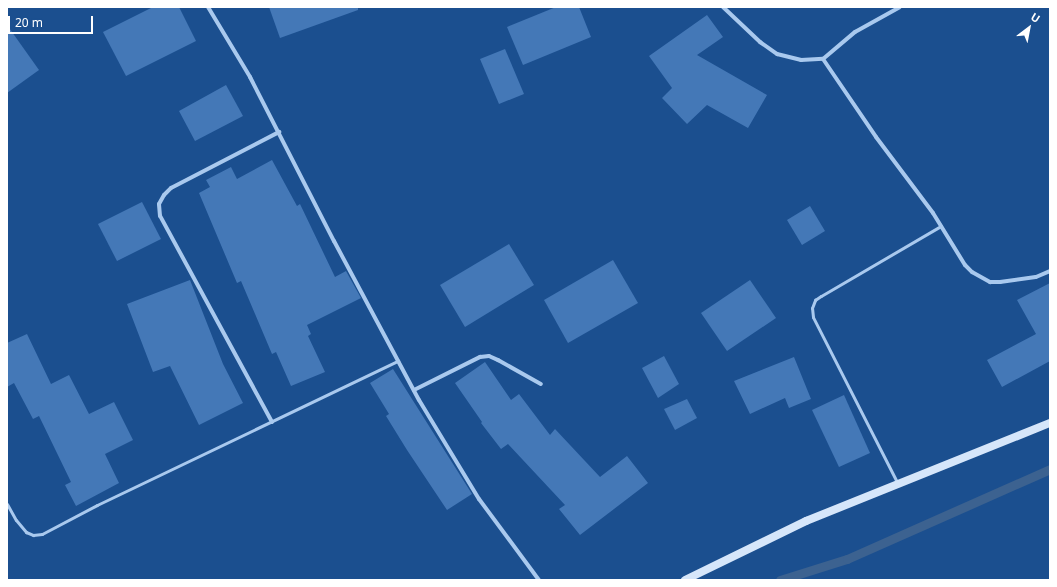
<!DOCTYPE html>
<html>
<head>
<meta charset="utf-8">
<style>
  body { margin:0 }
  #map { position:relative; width:1057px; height:587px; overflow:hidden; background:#1b4f8f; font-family:"Noto Sans",sans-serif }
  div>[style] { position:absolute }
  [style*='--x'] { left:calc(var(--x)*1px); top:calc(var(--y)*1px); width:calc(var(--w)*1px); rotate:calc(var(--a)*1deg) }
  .stream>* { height:9px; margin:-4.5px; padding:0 4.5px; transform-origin:4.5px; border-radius:4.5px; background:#3c6290 }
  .building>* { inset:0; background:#4478b7 }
  .lane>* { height:3px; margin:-1.5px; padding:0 1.5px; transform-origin:1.5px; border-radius:1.5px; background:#a9c9ee }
  .street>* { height:4px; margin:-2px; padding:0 2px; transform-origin:2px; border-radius:2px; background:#a9c9ee }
  .secondary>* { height:8px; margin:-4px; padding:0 4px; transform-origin:4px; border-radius:4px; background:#d6e6fa }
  span { translate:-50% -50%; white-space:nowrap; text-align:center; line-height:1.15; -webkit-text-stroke:3px #1b4f8f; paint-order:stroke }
  .frame { position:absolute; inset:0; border:8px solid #fff; pointer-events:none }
  .north { position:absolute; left:1009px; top:8px; width:40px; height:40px; -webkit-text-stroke:3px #1b4f8f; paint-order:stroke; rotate:32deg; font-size:11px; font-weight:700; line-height:16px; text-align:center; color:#fff }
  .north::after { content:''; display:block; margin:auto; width:14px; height:18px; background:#fff; clip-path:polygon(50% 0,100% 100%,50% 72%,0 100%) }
  .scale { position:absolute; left:8px; top:16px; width:85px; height:18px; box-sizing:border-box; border:2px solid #fff; border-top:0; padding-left:5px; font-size:12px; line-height:14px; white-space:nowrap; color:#fff; -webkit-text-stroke:3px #1b4f8f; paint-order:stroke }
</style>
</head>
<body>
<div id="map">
  <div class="stream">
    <div style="--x:780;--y:580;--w:70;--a:-17.4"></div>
    <div style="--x:847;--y:559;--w:222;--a:-23.9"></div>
  </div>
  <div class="building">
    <div style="clip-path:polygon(153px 7px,179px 7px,196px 41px,126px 76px,103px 32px)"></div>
    <div style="clip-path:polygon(269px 7px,358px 7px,358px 10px,280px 38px)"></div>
    <div style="clip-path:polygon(556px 7px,579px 7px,591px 37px,523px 65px,507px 27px)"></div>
    <div style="clip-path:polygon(707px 15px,723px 37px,697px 55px,767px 95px,748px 128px,707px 105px,687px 124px,662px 98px,672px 88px,649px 56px)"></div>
    <div style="clip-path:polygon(7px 25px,39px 70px,7px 93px)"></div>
    <div style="clip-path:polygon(505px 49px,524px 94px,499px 104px,480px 59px)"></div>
    <div style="clip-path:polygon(226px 85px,243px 116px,195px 141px,179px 111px)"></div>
    <div style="clip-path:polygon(272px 160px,297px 206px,300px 204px,335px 277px,346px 271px,361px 298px,307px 325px,311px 334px,308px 336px,325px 372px,291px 386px,276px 352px,272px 354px,241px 281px,237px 283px,199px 193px,210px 187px,206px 180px,231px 167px,237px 179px)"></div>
    <div style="clip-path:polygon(142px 202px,161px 239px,117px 261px,98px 224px)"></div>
    <div style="clip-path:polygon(810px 206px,825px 231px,802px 245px,787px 220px)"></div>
    <div style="clip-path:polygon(509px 244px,534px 285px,465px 327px,440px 285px)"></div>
    <div style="clip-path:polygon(613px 260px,638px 303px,568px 343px,544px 300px)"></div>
    <div style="clip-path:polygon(190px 280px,223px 364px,243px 403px,199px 425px,170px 366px,153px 372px,127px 304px)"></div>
    <div style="clip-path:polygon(750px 280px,776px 318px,727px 351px,701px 313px)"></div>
    <div style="clip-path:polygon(1050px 283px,1050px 361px,1002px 387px,987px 360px,1036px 334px,1017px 300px)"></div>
    <div style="clip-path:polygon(27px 334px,51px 384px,69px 375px,89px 414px,114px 402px,133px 440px,105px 454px,119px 483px,76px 506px,65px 485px,71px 482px,39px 416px,33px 419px,14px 383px,7px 387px,7px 343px)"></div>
    <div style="clip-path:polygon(664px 356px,679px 384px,658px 398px,642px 368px)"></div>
    <div style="clip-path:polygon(794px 357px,811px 399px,789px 408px,785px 398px,750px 414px,734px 381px)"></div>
    <div style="clip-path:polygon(485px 362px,511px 400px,519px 394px,550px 435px,555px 429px,600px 477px,627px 456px,648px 483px,580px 535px,559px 509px,565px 505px,508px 444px,501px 449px,481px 423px,482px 422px,455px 383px)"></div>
    <div style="clip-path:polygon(393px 369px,472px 494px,447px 510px,407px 450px,386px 416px,389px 414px,370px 383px)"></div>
    <div style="clip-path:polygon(844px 395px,870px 453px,839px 467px,812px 410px)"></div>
    <div style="clip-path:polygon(687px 399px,697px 418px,675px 430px,664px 409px)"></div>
  </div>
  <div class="lane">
    <div style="--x:898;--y:484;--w:187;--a:-117"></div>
    <div style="--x:813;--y:317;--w:9;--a:-96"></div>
    <div style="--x:812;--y:308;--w:9;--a:-69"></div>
    <div style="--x:815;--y:300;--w:7;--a:-34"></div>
    <div style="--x:821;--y:296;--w:139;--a:-30.3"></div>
    <div style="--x:7;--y:504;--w:18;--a:61"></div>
    <div style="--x:16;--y:520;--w:16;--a:50"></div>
    <div style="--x:26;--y:532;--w:8;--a:23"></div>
    <div style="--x:33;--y:535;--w:9;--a:-6"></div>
    <div style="--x:42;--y:534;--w:62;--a:-27.8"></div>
    <div style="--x:97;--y:505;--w:334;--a:-25.6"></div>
  </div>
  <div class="street">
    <div style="--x:208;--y:7;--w:82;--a:59"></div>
    <div style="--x:250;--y:77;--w:184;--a:62.9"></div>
    <div style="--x:334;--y:241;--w:180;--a:61.9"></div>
    <div style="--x:419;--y:400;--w:116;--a:58.8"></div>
    <div style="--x:479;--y:499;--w:101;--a:53.5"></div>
    <div style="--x:723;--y:7;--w:51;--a:43.4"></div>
    <div style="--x:760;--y:42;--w:21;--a:35"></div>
    <div style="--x:777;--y:54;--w:25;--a:14"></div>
    <div style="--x:801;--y:60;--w:22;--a:-3"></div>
    <div style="--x:823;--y:59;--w:94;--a:55.8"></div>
    <div style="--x:876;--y:137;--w:95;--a:53.1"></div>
    <div style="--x:933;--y:213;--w:61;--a:58.4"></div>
    <div style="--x:965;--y:265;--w:10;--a:45"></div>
    <div style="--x:972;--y:272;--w:21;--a:29"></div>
    <div style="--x:990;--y:282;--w:10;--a:0"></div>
    <div style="--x:1000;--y:282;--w:36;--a:-8"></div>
    <div style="--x:1036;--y:277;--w:15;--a:-23"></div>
    <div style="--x:823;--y:59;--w:42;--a:-40.2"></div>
    <div style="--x:855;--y:32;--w:51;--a:-29.1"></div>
    <div style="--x:414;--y:390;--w:74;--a:-26.6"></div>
    <div style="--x:480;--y:357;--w:9;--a:-6"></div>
    <div style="--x:489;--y:356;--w:10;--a:24"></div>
    <div style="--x:498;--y:360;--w:49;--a:29.2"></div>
    <div style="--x:272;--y:422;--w:234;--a:-118.5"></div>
    <div style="--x:160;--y:216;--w:12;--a:-95"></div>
    <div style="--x:159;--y:204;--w:10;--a:-61"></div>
    <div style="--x:164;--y:195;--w:10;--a:-45"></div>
    <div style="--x:171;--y:188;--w:122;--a:-27.4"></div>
  </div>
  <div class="secondary">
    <div style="--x:685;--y:580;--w:135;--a:-26"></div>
    <div style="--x:806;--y:521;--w:263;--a:-21.9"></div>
  </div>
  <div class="frame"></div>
  <div class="north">U</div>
  <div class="scale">20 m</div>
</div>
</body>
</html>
